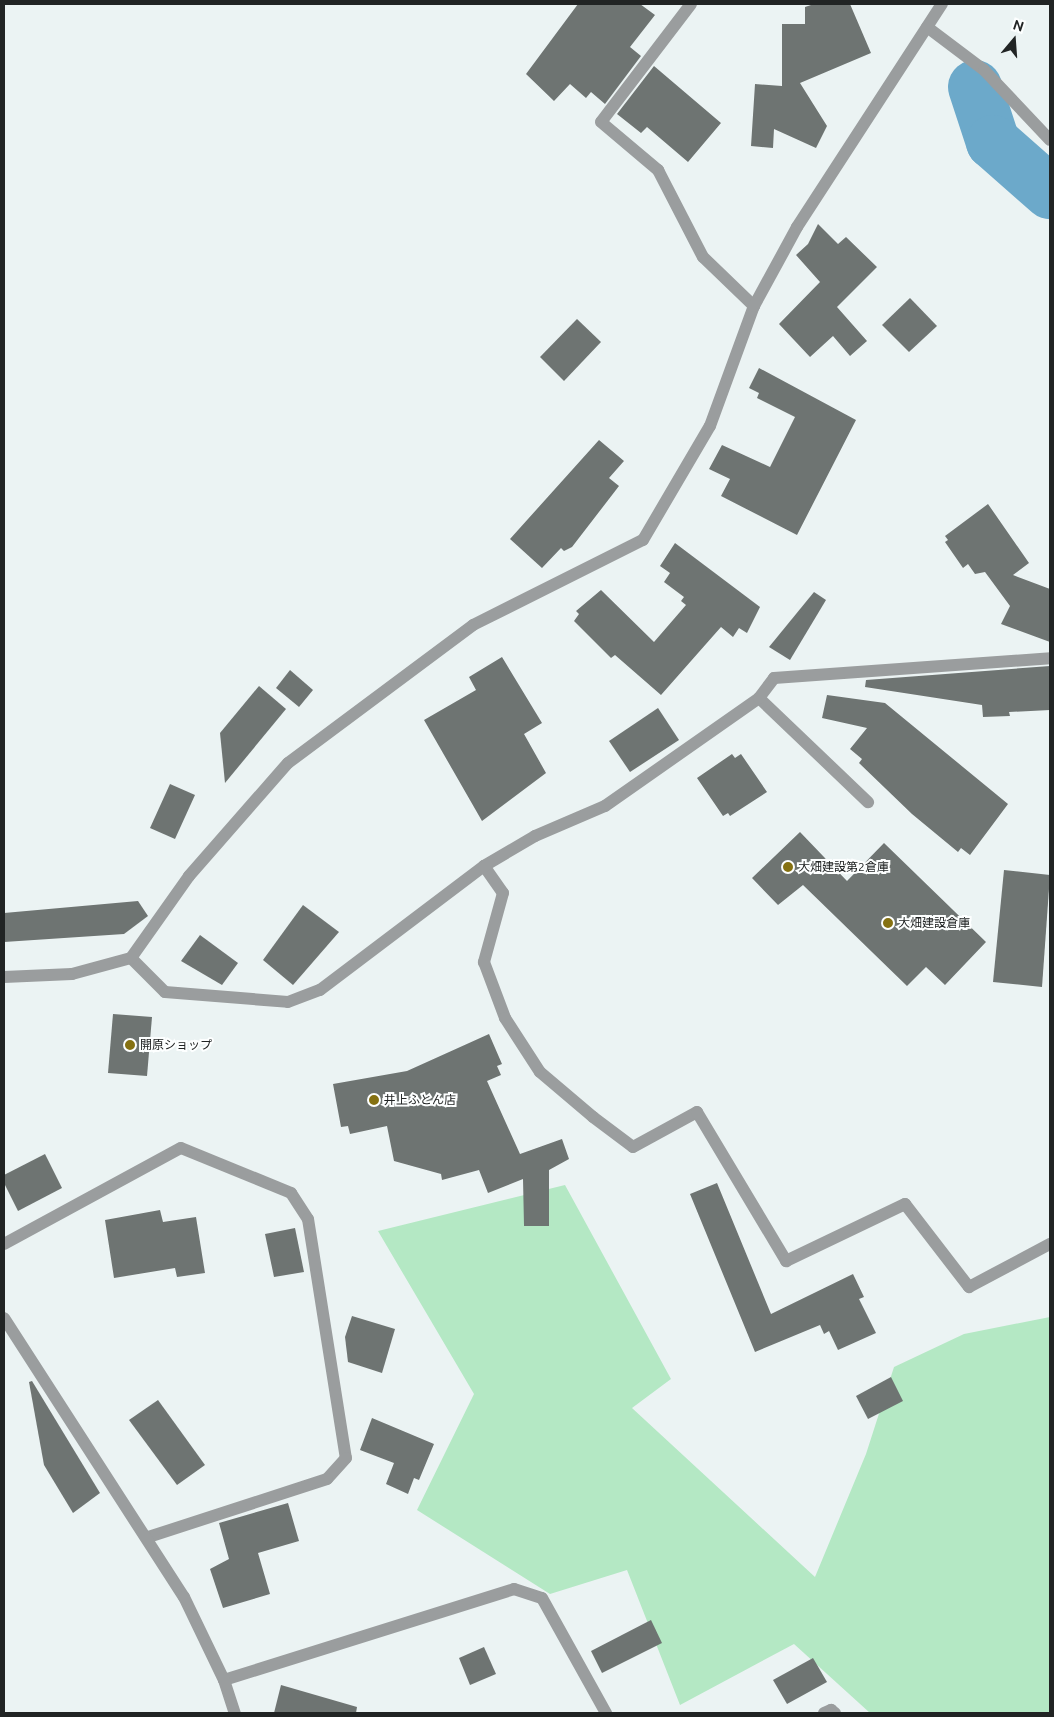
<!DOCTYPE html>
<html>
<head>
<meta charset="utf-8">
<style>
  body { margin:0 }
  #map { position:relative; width:1054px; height:1717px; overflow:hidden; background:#ebf3f3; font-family:Ubuntu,"Noto Sans JP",sans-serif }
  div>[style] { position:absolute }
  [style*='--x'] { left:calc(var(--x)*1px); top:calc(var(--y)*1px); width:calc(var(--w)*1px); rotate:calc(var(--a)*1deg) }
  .green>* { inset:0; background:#b4e8c4 }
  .river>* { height:54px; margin:-27px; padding:0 27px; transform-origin:27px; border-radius:27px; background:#6ca9ca }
  .building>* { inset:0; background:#6e7472 }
  .service>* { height:12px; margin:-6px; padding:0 6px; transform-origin:6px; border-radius:6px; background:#9a9d9e }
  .minor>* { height:12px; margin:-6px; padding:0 6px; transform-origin:6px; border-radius:6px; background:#9a9d9e }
  .tertiary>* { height:12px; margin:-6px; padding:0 6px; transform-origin:6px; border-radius:6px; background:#9a9d9e }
  .dots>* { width:14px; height:14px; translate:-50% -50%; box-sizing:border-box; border:2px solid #fdffff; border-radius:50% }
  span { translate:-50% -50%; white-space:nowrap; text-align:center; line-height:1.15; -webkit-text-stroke:4px #fdffff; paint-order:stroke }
  .poi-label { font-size:12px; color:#212424 }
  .left { translate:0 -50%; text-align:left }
  .frame { position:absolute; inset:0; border:5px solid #212424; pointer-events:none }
  .north { position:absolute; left:989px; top:15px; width:50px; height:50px; -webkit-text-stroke:4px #fdffff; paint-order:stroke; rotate:18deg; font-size:14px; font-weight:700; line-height:20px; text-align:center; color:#212424 }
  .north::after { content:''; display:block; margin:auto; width:18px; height:22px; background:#212424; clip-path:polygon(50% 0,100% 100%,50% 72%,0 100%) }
</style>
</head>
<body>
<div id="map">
  <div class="green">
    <div style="clip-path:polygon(565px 1185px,671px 1379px,632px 1408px,815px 1577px,866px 1454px,894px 1367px,964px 1334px,1050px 1317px,1050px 1713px,870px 1713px,794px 1644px,680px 1705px,627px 1570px,550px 1594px,417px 1510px,474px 1394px,378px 1231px)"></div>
  </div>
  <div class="river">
    <div style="--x:975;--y:87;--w:58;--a:71.9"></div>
    <div style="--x:993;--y:142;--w:76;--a:41.3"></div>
  </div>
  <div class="building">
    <div style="clip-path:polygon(578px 4px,640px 4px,655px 15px,630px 47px,641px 56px,605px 104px,591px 92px,586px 98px,570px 84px,554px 101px,526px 74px)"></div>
    <div style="clip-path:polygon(814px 4px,850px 4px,871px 53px,800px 83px,827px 126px,816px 148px,774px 129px,773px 148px,751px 146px,755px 84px,782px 86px,782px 24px,805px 24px,805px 7px)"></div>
    <div style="clip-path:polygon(654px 66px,721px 123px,688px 162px,647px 127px,641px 133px,617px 114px)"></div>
    <div style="clip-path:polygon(818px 224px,838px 244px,846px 237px,877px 267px,837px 307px,867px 341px,850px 356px,833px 336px,810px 357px,779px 324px,820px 282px,796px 255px,808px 244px)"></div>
    <div style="clip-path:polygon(910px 298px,937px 326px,909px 352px,882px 325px)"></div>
    <div style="clip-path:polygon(577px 319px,601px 342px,564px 381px,540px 357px)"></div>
    <div style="clip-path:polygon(759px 368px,856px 420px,797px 535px,721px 496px,730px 479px,709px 469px,722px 445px,770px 467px,795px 417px,757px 398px,759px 393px,749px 388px)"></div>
    <div style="clip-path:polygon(599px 440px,624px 461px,609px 478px,619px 486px,572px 547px,564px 551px,561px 548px,542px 568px,510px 539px)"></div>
    <div style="clip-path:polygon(988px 504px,1029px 563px,1013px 575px,1050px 589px,1050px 642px,1001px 624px,1010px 606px,985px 572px,975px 574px,968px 564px,963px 568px,945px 542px,948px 540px,945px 536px)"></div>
    <div style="clip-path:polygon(675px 543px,760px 607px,747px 633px,739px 628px,733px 637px,721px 627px,661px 695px,615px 655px,611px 658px,574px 621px,579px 614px,576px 611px,601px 590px,654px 642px,686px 605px,681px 601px,684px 597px,664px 582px,670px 573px,660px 566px)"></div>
    <div style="clip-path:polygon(814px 592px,826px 600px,790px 660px,769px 647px)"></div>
    <div style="clip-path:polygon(502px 657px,542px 723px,524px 734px,546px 773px,482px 821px,424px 720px,476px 690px,469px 677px)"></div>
    <div style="clip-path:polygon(1050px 666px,1050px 710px,1009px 712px,1010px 716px,983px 717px,982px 705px,865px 687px,866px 680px)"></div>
    <div style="clip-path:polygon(290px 670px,313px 690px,299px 707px,276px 688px)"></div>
    <div style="clip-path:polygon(259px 686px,286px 709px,225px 783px,220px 733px)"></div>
    <div style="clip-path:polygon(827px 695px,885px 703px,1008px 804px,970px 855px,961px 848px,958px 852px,912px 814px,859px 763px,862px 759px,850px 749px,867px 728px,822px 718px)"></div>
    <div style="clip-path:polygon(658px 708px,679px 740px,630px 772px,609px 741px)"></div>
    <div style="clip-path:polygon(732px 754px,735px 758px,741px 754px,767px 792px,730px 816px,728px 813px,723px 816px,697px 778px)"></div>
    <div style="clip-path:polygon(170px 784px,195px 795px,175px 839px,150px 828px)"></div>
    <div style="clip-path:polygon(800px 832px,847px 881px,884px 843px,986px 942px,945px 985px,926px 967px,907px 986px,803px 885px,778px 905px,752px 878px)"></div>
    <div style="clip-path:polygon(1004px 870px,1050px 875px,1042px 987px,993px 982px)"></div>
    <div style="clip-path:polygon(138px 901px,148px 916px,124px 934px,4px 942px,4px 913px)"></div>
    <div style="clip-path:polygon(303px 905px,339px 932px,293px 985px,263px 960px)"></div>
    <div style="clip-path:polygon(200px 935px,238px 963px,222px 985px,181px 961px)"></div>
    <div style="clip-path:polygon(113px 1014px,152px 1017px,147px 1076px,108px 1073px)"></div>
    <div style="clip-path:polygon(489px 1034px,502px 1064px,497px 1066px,501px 1075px,487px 1081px,520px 1154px,562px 1139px,569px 1159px,549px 1170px,549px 1226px,524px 1226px,523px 1179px,488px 1193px,479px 1170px,442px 1180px,441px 1174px,394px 1161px,387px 1126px,350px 1134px,348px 1126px,341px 1127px,333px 1084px,407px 1071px)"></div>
    <div style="clip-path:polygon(45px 1154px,62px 1188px,18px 1211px,4px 1183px,4px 1175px)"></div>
    <div style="clip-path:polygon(717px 1183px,771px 1314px,853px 1274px,864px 1297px,859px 1299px,876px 1333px,838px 1350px,829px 1331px,824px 1334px,820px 1325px,755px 1352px,690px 1194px)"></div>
    <div style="clip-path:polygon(160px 1210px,163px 1222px,196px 1217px,205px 1273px,177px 1277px,175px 1268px,114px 1278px,105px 1220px)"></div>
    <div style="clip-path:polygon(295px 1228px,304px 1272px,274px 1277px,265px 1234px)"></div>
    <div style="clip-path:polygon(352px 1316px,395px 1329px,382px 1373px,348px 1362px,345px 1337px)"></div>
    <div style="clip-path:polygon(891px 1377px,903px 1401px,868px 1419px,856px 1396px)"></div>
    <div style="clip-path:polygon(32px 1381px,100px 1493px,73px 1513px,44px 1465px,29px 1382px)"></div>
    <div style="clip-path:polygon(158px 1400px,205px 1465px,177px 1485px,129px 1420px)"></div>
    <div style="clip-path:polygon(372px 1418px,434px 1444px,419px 1480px,414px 1478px,408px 1494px,386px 1484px,394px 1463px,360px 1450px)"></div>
    <div style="clip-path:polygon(288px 1503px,299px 1541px,258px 1553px,270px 1594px,223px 1608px,210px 1569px,229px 1559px,219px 1523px)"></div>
    <div style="clip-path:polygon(651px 1620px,662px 1643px,602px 1673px,591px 1651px)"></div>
    <div style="clip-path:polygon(484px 1647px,496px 1674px,470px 1685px,459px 1658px)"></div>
    <div style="clip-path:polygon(813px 1658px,827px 1682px,787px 1704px,773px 1680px)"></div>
    <div style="clip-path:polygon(281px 1685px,357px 1707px,356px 1713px,274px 1713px)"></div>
  </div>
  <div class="service">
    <div style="--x:759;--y:698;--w:151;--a:43.7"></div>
    <div style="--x:4;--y:1244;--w:201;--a:-28.5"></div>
    <div style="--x:181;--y:1148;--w:119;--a:22.2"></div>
    <div style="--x:291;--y:1193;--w:31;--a:57"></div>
    <div style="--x:308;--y:1219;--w:242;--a:81"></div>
    <div style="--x:346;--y:1458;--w:28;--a:132"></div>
    <div style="--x:327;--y:1479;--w:187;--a:162"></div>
    <div style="--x:969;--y:1287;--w:92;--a:-28"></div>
    <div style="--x:224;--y:1680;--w:304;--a:-17.4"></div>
    <div style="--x:514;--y:1589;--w:29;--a:18"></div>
    <div style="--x:542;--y:1598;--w:132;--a:60.9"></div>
    <div style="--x:824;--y:1713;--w:8;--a:-23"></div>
    <div style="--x:831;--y:1710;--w:5;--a:37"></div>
  </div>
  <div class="minor">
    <div style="--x:691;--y:4;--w:148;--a:127.3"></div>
    <div style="--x:601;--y:122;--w:75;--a:40.1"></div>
    <div style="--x:658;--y:170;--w:98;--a:62.7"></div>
    <div style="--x:703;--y:257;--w:71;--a:43.9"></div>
    <div style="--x:484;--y:866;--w:33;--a:55"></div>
    <div style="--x:503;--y:893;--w:72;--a:105.4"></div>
    <div style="--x:484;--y:962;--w:60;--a:69.4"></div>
    <div style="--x:505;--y:1018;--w:64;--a:57.1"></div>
    <div style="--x:540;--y:1072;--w:70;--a:40.3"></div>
    <div style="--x:593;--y:1117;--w:50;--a:36.9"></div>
    <div style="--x:633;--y:1147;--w:73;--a:-28.7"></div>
    <div style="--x:697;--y:1112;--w:174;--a:59.1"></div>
    <div style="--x:786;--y:1261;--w:132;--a:-25.6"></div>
    <div style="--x:905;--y:1204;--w:105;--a:52.4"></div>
    <div style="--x:131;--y:958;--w:48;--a:45"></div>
    <div style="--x:165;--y:992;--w:123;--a:4.6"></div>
    <div style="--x:288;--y:1002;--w:34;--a:-21"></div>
    <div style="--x:320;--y:990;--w:206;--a:-37.1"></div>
    <div style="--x:484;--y:866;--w:59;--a:-30.5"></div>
    <div style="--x:535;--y:836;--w:76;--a:-23.2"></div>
    <div style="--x:605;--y:806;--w:188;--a:-35"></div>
    <div style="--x:759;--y:698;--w:25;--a:-53"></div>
    <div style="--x:774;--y:678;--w:277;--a:-4.1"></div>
    <div style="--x:4;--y:1318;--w:332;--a:57.2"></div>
    <div style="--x:184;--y:1597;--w:92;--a:64.3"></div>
    <div style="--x:224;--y:1680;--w:35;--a:72"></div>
  </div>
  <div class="tertiary">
    <div style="--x:927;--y:27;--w:71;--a:37"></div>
    <div style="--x:984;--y:70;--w:96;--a:46.7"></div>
    <div style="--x:4;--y:977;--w:68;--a:-2.5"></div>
    <div style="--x:72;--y:974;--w:61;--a:-15.2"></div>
    <div style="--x:131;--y:958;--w:100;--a:-54.7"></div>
    <div style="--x:189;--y:876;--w:150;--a:-48.8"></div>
    <div style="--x:288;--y:763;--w:231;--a:-36.7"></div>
    <div style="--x:473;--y:625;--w:190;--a:-26.6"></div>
    <div style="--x:643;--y:540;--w:132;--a:-59.6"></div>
    <div style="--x:710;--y:426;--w:128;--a:-69.9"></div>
    <div style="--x:754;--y:306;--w:90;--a:-61.4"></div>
    <div style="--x:797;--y:227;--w:266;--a:-57"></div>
  </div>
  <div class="dots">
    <div style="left:788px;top:867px;background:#857112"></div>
    <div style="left:888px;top:923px;background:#857112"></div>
    <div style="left:130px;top:1045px;background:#857112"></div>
    <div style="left:374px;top:1100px;background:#857112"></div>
  </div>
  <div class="poi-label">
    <span class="left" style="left:798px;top:867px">大畑建設第2倉庫</span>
    <span class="left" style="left:898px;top:923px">大畑建設倉庫</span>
    <span class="left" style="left:140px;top:1045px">開原ショップ</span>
    <span class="left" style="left:384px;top:1100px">井上ふとん店</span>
  </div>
  <div class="frame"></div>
  <div class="north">N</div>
</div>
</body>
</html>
